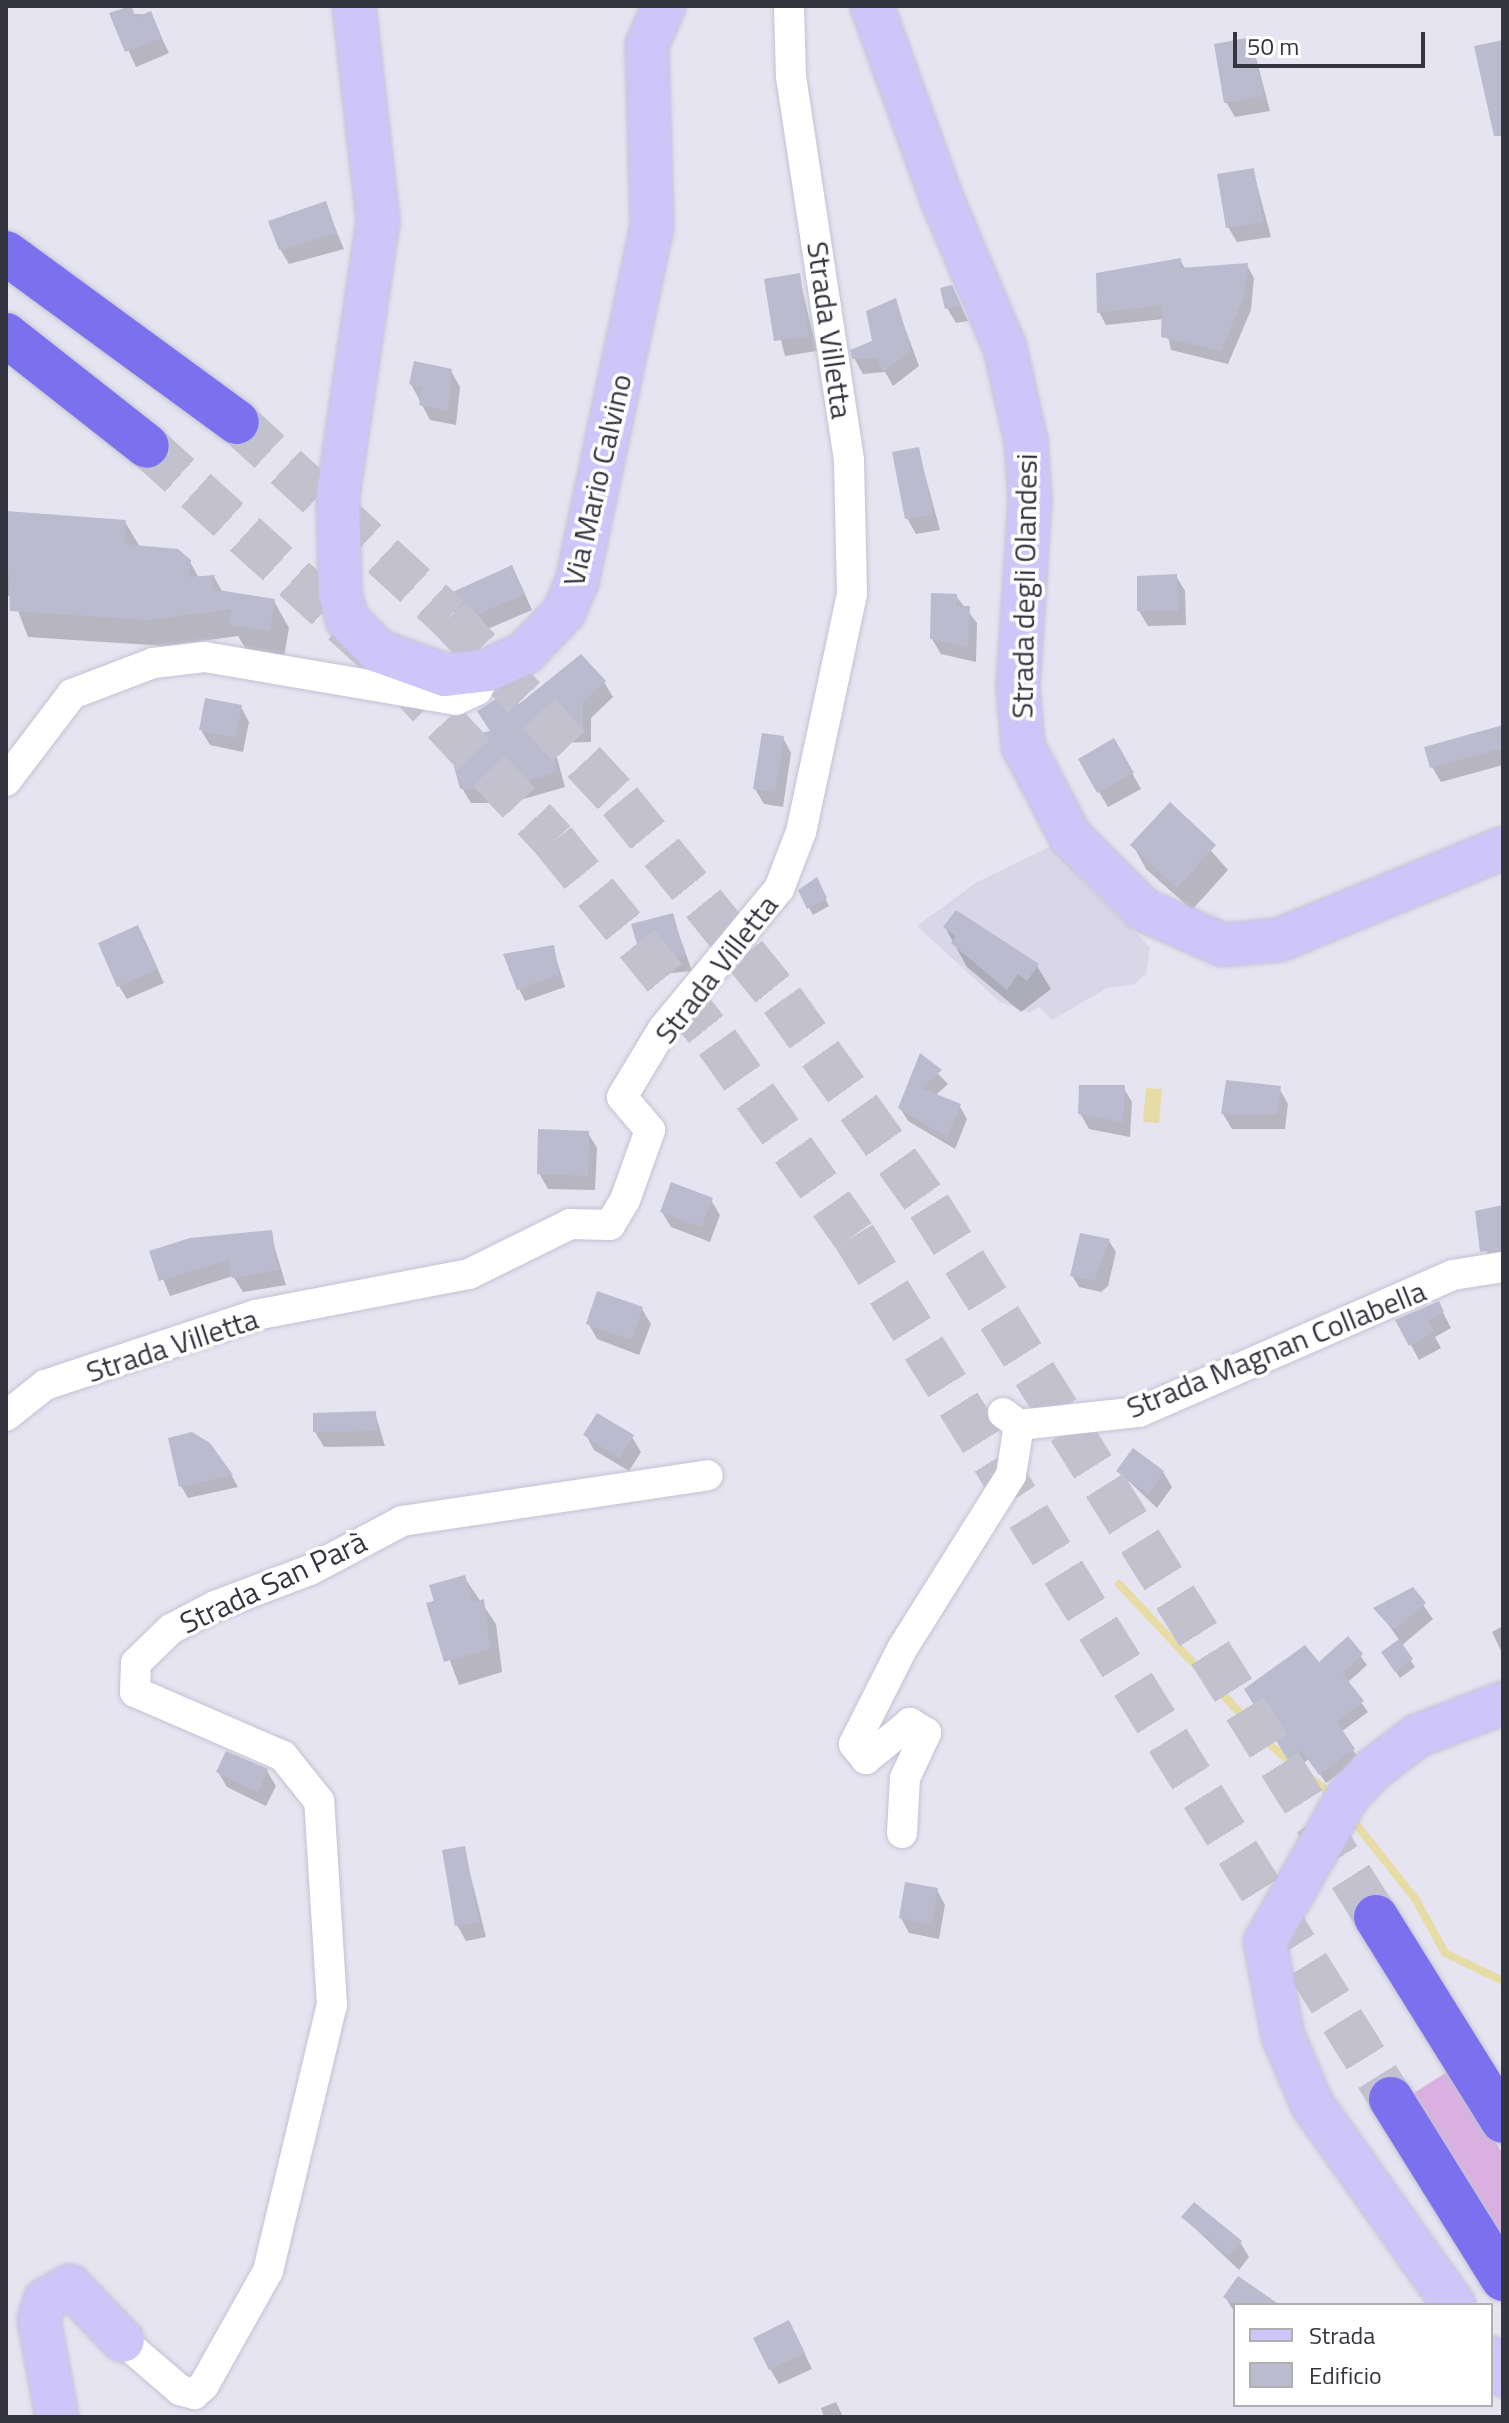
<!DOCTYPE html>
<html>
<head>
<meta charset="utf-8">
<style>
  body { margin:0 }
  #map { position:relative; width:1509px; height:2423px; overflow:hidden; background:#e5e4f0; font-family:"Titillium Web",sans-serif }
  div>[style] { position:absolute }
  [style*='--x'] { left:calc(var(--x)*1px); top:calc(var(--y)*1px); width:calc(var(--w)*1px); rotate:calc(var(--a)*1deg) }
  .residential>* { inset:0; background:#d8d6e7 }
  .green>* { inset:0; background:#dab0e0 }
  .water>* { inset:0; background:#e7dca5 }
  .shadow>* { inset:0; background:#0003 }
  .stream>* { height:8px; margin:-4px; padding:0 4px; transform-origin:4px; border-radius:4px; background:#e7dca5 }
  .building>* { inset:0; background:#bbbbd0 }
  .highway-tunnel>* { height:44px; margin-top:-22px; transform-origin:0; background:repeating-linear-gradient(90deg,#c2c1cd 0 44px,transparent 0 66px) }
  .roads { filter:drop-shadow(0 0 2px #c3c2d5) drop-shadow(0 0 2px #c3c2d5) }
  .street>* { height:30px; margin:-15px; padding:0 15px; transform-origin:15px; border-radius:15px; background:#fff }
  .secondary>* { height:42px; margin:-21px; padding:0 21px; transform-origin:21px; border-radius:21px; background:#cec5f8 }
  .highway>* { height:44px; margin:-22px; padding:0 22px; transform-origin:22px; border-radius:22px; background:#7b71ee }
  span { translate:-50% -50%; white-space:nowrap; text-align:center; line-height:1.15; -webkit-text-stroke:7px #fff; paint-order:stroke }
  .street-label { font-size:30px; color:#353541 }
  .frame { position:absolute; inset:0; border:8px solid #353541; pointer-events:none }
  .legend { position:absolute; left:1233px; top:2303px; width:260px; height:104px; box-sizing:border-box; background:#fff; border:2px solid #aeaeb3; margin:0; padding:10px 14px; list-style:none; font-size:24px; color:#353541 }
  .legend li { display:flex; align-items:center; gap:16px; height:40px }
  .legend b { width:40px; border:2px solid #aeaeb3 }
  .scale { position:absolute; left:1233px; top:32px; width:192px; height:36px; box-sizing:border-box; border:4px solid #353541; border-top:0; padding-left:10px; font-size:24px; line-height:28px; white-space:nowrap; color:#353541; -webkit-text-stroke:6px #fff; paint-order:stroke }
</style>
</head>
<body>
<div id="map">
  <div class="residential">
    <div style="clip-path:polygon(1058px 843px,1081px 880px,1150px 947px,1146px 974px,1134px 984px,1107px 988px,1052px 1020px,1039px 1007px,1029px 1013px,1000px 1002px,917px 926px,977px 882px)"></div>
  </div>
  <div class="green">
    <div style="clip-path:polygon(1450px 2070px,1503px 2154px,1503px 2237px,1408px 2097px)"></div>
  </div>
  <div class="water">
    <div style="clip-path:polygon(1146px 1088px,1162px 1089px,1159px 1123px,1143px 1122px)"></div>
  </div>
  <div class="shadow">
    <div style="clip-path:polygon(112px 14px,150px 14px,169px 53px,136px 67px)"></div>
    <div style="clip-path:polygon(1251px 39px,1270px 111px,1235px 117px,1226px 102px)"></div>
    <div style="clip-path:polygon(1253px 170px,1271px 237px,1237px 242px,1228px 227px)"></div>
    <div style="clip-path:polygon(325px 204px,344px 249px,289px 264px,280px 249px)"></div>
    <div style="clip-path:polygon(1180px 260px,1186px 270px,1247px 265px,1254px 278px,1251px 310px,1228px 364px,1171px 350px,1164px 319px,1106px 325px,1099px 312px)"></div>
    <div style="clip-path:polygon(799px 276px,817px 351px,785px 356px,766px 280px)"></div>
    <div style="clip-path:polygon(951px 287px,960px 303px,968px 321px,956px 323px,947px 308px)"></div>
    <div style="clip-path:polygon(895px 301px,919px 366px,893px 386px,885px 372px,863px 374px,854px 358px,874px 342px)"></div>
    <div style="clip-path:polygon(451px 371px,460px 387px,456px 425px,430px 420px,411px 384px)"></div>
    <div style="clip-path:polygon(918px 449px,940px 530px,916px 534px,907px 518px)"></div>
    <div style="clip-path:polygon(6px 513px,125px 522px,140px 547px,190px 562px,199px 578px,214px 577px,222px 591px,274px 601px,289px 628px,284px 657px,247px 651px,238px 636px,165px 646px,28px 637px,12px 595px,6px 597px)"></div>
    <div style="clip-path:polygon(1176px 576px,1185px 591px,1186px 625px,1148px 626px,1139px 611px)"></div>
    <div style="clip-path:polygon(520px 583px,532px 610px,469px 637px,448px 596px)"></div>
    <div style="clip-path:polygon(956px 596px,977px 623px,976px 662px,941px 654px,932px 639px)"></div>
    <div style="clip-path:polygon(604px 682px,613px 697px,591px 718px,591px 742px,553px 743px,565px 787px,510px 803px,471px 803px,462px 788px,493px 733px)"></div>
    <div style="clip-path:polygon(241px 707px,249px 722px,243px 752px,210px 745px,201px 730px)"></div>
    <div style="clip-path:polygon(1503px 728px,1503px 765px,1441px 782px,1432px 767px)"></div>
    <div style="clip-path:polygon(783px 738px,791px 753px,783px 807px,764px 804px,755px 789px)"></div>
    <div style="clip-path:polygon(1114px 741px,1141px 789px,1108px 807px,1080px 760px)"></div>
    <div style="clip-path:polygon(1170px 804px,1228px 870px,1192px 910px,1146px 869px,1133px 845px)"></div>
    <div style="clip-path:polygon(816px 880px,829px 906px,813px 915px,800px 891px)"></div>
    <div style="clip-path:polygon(956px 912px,1037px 966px,1051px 989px,1021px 1012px,967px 967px,945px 927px)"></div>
    <div style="clip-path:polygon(672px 915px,692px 971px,653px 975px,644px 960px)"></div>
    <div style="clip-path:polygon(145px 941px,164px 983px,127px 999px,119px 986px)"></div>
    <div style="clip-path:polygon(553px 948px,565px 987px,525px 1001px,519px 989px)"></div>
    <div style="clip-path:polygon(921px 1056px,948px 1084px,935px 1096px,959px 1105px,967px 1119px,955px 1149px,908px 1121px,900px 1108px)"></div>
    <div style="clip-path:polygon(1227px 1082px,1279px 1088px,1288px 1104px,1285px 1129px,1232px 1129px,1223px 1114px)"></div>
    <div style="clip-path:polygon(1123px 1087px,1132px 1102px,1130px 1137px,1089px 1129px,1080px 1113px)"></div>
    <div style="clip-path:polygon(588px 1133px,597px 1148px,595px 1190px,548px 1189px,539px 1173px)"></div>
    <div style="clip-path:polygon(711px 1200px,720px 1215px,710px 1242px,671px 1227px,662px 1212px)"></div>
    <div style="clip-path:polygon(1503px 1207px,1503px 1266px,1491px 1267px,1477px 1212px)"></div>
    <div style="clip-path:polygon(270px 1232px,286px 1285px,243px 1292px,233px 1276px,170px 1296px,152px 1252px)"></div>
    <div style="clip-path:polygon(1109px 1241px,1116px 1252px,1108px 1286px,1101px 1292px,1079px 1287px,1072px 1275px)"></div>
    <div style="clip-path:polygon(1438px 1303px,1451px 1328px,1435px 1337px,1441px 1348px,1419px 1360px,1398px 1321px)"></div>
    <div style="clip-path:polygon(642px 1309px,651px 1324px,639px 1355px,597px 1339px,588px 1323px)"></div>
    <div style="clip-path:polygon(375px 1413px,385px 1446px,324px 1447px,315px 1432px)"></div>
    <div style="clip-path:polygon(192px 1434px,232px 1476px,238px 1487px,188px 1498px,181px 1486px)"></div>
    <div style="clip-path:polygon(586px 1435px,632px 1437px,641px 1452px,629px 1471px,594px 1450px)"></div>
    <div style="clip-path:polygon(1118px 1471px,1163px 1472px,1172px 1487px,1157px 1508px)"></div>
    <div style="clip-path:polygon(464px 1577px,496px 1624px,502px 1672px,459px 1685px,429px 1604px)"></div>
    <div style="clip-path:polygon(1412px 1589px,1433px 1619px,1401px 1646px,1415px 1667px,1400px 1678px,1387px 1659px,1400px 1641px,1376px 1608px)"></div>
    <div style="clip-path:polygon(1503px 1626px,1503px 1655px,1492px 1632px)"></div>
    <div style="clip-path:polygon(1348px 1639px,1367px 1665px,1347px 1683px,1368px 1712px,1341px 1732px,1359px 1759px,1326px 1783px,1309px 1759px,1295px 1769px,1246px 1689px,1319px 1664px)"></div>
    <div style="clip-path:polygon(267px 1771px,276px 1786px,266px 1806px,227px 1787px,218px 1772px)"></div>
    <div style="clip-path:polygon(464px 1849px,486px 1937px,466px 1941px,457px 1925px)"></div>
    <div style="clip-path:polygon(937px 1890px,945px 1905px,939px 1939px,909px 1933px,901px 1918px)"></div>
    <div style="clip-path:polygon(1183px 2217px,1240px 2242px,1249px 2257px,1239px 2270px)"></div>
    <div style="clip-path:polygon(1225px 2297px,1271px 2305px,1235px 2305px,1235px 2313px)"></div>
    <div style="clip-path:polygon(797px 2338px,812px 2369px,779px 2384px,770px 2369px)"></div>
    <div style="clip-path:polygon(836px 2402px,843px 2417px,824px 2417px,821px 2408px)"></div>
  </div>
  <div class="stream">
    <div style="--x:1119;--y:1584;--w:219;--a:46.8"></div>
    <div style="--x:1269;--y:1744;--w:82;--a:39.1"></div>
    <div style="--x:1352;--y:1819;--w:103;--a:51.7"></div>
    <div style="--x:1416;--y:1900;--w:60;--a:61.3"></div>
    <div style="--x:1445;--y:1953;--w:64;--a:25.8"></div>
  </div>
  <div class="building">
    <div style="clip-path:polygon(131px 6px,136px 17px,151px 11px,162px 38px,125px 52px,109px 13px)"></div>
    <div style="clip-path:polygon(1252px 37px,1263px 96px,1224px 103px,1214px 44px)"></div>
    <div style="clip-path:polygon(1503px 40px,1503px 136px,1494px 136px,1474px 46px)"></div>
    <div style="clip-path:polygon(1254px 168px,1263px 222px,1226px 228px,1217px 174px)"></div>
    <div style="clip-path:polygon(326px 201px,337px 233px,279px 250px,268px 221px)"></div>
    <div style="clip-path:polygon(1181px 258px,1180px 268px,1248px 263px,1244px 296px,1221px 351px,1161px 337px,1162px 305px,1097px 313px,1096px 273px)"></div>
    <div style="clip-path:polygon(800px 273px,809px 336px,774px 341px,764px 279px)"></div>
    <div style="clip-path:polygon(952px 285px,961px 305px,945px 309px,940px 288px)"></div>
    <div style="clip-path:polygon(896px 298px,911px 350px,883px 372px,877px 358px,852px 359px,850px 350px,872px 341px,866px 311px)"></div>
    <div style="clip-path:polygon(414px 361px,452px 369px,448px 411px,419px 405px,422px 387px,409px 384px)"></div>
    <div style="clip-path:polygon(919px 447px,933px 515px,905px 519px,892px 452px)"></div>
    <div style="clip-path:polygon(6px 511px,126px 520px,124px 544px,178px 549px,191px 560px,189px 577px,215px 575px,212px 589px,275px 599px,270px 631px,229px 625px,232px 609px,149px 620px,10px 611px)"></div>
    <div style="clip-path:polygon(512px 565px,525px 594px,458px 623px,446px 595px)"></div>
    <div style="clip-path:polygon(1177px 574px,1178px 611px,1137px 611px,1137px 576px)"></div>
    <div style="clip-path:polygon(931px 593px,957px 594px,956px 606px,970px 606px,968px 647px,930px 639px)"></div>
    <div style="clip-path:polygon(581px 654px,606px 681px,583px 703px,583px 727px,546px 728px,558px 772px,501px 788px,460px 789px,447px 740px,490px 731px,477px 711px,510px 690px,519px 704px)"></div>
    <div style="clip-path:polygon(205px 698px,242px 705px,235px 738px,199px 730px)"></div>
    <div style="clip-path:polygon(1503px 725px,1503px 748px,1430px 768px,1424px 747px)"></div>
    <div style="clip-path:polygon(762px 733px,784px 736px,775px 792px,753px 789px)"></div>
    <div style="clip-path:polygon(1114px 738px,1134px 773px,1097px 793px,1078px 759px)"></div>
    <div style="clip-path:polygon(1170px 802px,1216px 845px,1177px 888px,1130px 845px)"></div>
    <div style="clip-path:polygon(817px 877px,827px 898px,807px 909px,798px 890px)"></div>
    <div style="clip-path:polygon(956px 910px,1039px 964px,1027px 981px,1018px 974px,1007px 990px,951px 943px,956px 936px,943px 927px)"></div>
    <div style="clip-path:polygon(673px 913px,685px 956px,642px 961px,631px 924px)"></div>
    <div style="clip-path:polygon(138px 925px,158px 969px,117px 987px,98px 943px)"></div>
    <div style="clip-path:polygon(554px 945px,559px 975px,517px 990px,503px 954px)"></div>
    <div style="clip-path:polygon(920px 1053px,942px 1070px,921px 1088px,961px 1104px,947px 1137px,898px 1108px)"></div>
    <div style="clip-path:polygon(1226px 1080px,1281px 1086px,1277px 1114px,1221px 1114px)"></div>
    <div style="clip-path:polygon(1079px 1085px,1125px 1085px,1123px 1122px,1078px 1114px)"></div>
    <div style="clip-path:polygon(538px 1129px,589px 1131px,588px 1176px,537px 1174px)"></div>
    <div style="clip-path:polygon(671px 1182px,713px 1198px,701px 1227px,660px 1212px)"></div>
    <div style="clip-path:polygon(1503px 1205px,1503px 1249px,1480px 1252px,1475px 1211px)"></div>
    <div style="clip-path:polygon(272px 1230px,278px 1270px,232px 1278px,229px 1260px,159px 1281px,149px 1251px,190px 1238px)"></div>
    <div style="clip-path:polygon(1080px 1233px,1110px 1239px,1094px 1281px,1070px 1276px)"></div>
    <div style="clip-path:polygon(597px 1291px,643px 1307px,631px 1340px,586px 1324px)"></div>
    <div style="clip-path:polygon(1439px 1301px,1444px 1312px,1428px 1321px,1434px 1332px,1409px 1346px,1395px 1320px)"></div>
    <div style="clip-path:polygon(376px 1411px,377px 1431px,313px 1432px,313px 1413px)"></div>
    <div style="clip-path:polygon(597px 1413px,634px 1435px,620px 1458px,583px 1435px)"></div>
    <div style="clip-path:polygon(192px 1432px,210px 1443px,233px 1475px,179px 1487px,168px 1438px)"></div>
    <div style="clip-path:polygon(1133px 1448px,1164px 1471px,1148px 1494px,1116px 1471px)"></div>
    <div style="clip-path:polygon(465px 1575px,473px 1602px,484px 1599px,490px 1649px,444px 1662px,426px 1603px,434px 1601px,429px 1585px)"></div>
    <div style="clip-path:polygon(1413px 1587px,1426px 1603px,1393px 1630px,1373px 1608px)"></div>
    <div style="clip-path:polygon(1348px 1636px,1363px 1654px,1342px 1673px,1364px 1701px,1337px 1722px,1355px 1749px,1319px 1775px,1302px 1751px,1288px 1760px,1244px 1689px,1305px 1645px,1319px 1662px)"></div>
    <div style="clip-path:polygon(1399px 1639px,1413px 1659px,1395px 1672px,1381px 1652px)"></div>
    <div style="clip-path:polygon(226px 1751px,268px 1769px,258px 1792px,216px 1772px)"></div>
    <div style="clip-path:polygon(465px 1846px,479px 1922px,455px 1926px,442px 1850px)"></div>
    <div style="clip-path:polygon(905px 1882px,938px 1888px,931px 1925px,899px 1918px)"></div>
    <div style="clip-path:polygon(1194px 2202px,1242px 2241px,1229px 2256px,1181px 2217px)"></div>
    <div style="clip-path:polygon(1238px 2276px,1280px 2305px,1235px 2305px,1223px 2297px)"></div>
    <div style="clip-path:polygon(789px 2320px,805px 2353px,769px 2370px,753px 2338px)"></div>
  </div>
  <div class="highway-tunnel">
    <div style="--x:237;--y:422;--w:288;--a:42.6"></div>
    <div style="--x:449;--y:617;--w:251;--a:47.1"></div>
    <div style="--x:620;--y:801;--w:257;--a:50.9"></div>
    <div style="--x:782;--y:1000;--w:253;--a:54.5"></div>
    <div style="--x:929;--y:1206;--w:840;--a:57.84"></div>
    <div style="--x:147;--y:446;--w:340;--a:42.1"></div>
    <div style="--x:399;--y:674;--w:228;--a:47.1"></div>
    <div style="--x:554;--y:841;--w:259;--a:51"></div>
    <div style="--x:717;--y:1042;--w:237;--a:54.8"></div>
    <div style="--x:854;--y:1236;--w:1016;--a:58.11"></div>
  </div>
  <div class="roads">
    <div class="street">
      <div style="--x:6;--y:781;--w:109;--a:-52.8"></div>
      <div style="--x:72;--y:694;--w:87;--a:-20.9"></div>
      <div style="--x:153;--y:663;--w:52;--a:-6.6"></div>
      <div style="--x:205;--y:657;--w:255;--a:9.7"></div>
      <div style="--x:456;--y:700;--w:23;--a:-25"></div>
      <div style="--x:477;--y:690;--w:23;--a:-61"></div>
      <div style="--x:1003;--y:1413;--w:20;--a:37"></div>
      <div style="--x:1019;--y:1425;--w:121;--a:-6.2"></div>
      <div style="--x:1139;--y:1412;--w:343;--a:-23.6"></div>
      <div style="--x:1453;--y:1275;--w:51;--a:-9.1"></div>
      <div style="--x:6;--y:1416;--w:50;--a:-38.5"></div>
      <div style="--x:45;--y:1385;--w:222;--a:-18.4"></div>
      <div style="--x:256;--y:1315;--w:217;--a:-10.9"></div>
      <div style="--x:469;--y:1274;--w:113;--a:-26.3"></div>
      <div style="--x:570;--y:1224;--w:40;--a:1.4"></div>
      <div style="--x:610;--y:1225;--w:29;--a:-59"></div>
      <div style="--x:625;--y:1200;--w:74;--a:-70.3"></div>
      <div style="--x:650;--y:1130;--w:43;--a:-130.3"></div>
      <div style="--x:622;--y:1097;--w:79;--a:-58.9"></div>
      <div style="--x:663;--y:1029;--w:182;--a:-50.4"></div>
      <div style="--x:779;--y:889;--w:61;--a:-68.9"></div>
      <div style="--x:801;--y:832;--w:243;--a:-77.9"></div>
      <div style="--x:852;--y:594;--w:134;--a:-91.3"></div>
      <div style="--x:849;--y:460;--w:387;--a:-98.6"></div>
      <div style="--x:791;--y:77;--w:71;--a:-91.6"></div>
      <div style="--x:902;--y:1833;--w:55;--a:-86.9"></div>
      <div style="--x:905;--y:1778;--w:50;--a:-65"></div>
      <div style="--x:926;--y:1733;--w:19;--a:-148"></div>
      <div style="--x:910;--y:1723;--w:57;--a:140.7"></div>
      <div style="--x:866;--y:1759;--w:19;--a:-129"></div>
      <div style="--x:854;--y:1744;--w:106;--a:-63.2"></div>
      <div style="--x:902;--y:1649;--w:205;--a:-57.9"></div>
      <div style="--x:1011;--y:1475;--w:51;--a:-80.9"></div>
      <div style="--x:123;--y:2341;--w:75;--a:40.7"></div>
      <div style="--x:180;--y:2390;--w:15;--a:16"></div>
      <div style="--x:194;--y:2394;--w:13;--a:-42"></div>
      <div style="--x:204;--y:2385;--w:131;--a:-60.7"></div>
      <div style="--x:268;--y:2271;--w:274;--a:-76.5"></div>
      <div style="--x:332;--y:2005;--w:204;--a:-93.6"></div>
      <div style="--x:319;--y:1801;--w:58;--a:-128.7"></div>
      <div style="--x:283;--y:1756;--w:161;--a:-156.6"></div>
      <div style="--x:135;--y:1692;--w:29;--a:-88"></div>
      <div style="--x:136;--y:1663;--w:49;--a:-44.2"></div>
      <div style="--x:171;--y:1629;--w:50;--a:-27.6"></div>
      <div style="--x:215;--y:1606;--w:102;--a:-20.8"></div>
      <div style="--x:310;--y:1570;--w:104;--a:-28"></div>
      <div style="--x:402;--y:1521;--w:309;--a:-8.5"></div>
    </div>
    <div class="secondary">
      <div style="--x:354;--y:6;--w:216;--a:83.6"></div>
      <div style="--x:378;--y:221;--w:278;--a:98.3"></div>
      <div style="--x:338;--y:496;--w:97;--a:88.8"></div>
      <div style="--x:340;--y:593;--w:27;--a:75"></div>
      <div style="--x:347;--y:619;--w:45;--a:45.9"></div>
      <div style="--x:378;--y:651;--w:71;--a:19.7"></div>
      <div style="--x:445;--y:675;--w:43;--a:-6.6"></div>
      <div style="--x:488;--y:670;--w:41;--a:-24.7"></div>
      <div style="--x:525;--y:653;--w:57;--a:-46.4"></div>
      <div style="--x:564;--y:612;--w:33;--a:-67"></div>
      <div style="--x:577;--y:582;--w:363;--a:-78.1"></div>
      <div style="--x:652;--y:227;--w:182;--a:-91.6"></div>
      <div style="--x:647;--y:45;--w:43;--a:-66.4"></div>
      <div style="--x:872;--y:6;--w:203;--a:70.1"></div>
      <div style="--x:941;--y:197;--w:164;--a:67"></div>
      <div style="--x:1005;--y:348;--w:95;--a:77.3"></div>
      <div style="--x:1026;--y:441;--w:59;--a:86.1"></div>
      <div style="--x:1030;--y:500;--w:188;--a:93.7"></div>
      <div style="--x:1018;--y:688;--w:58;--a:85.1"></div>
      <div style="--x:1023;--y:746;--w:102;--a:62.4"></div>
      <div style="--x:1070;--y:836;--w:105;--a:45"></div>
      <div style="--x:1144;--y:910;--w:86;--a:23.9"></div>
      <div style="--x:1223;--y:945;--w:56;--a:-5.1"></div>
      <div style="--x:1279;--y:940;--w:242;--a:-22.3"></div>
      <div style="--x:1454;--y:2305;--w:244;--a:-125.3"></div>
      <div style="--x:1313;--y:2106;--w:76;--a:-113.2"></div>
      <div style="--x:1283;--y:2036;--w:96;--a:-100.8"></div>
      <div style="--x:1265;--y:1942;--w:168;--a:-60.4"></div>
      <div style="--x:1348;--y:1796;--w:34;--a:-47"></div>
      <div style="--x:1371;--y:1771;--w:58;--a:-37.3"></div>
      <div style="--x:1417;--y:1736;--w:92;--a:-21"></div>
      <div style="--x:1491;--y:2358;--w:21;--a:55"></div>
      <div style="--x:57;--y:2417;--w:99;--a:-100.5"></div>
      <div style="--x:39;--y:2320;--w:21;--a:-73"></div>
      <div style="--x:45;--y:2300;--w:29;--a:-29"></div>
      <div style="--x:70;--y:2286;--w:76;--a:46.1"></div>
    </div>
    <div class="highway">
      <div style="--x:6;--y:253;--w:286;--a:36.2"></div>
      <div style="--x:6;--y:335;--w:179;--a:38.2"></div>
      <div style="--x:1376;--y:1917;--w:240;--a:58.1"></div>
      <div style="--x:1391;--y:2099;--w:212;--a:58.1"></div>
    </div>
  </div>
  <div class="street-label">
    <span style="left:830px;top:330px;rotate:82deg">Strada Villetta</span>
    <span style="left:597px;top:480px;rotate:-77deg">Via Mario Calvino</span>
    <span style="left:1024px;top:586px;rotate:-89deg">Strada degli Olandesi</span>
    <span style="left:716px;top:969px;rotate:-52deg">Strada Villetta</span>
    <span style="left:172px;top:1345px;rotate:-18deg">Strada Villetta</span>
    <span style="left:1276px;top:1349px;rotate:-22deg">Strada Magnan Collabella</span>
    <span style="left:273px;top:1582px;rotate:-25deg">Strada San Parà</span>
  </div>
  <div class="frame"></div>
  <ul class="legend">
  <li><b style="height:10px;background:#cec5f8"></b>Strada</li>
  <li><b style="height:22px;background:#bbbbd0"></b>Edificio</li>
  </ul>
  <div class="scale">50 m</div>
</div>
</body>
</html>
